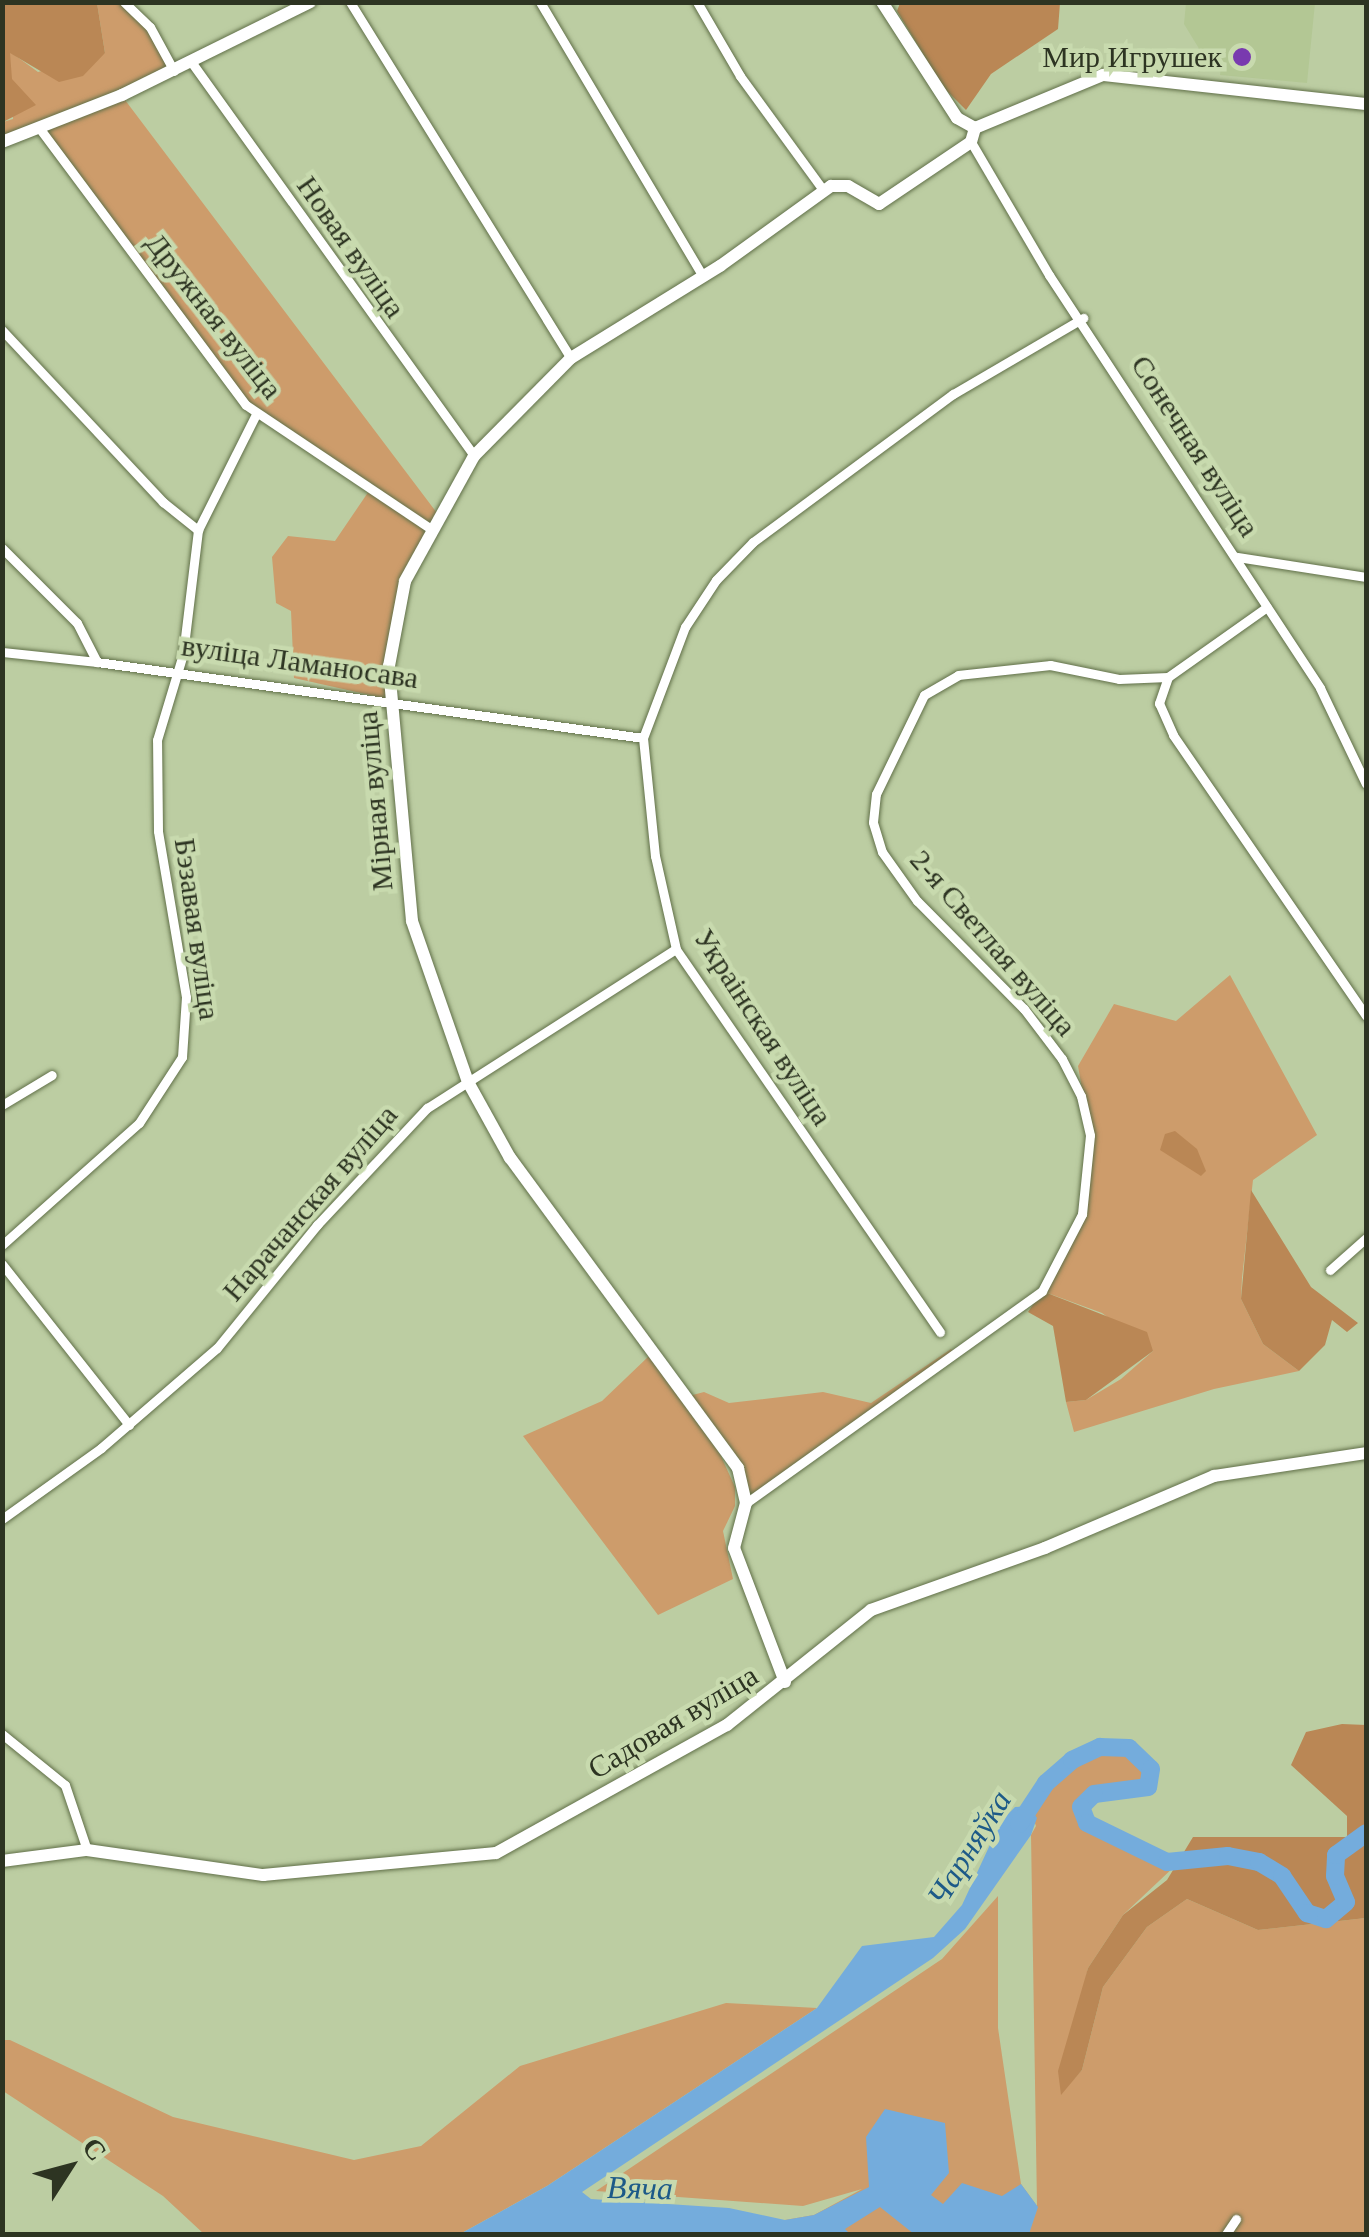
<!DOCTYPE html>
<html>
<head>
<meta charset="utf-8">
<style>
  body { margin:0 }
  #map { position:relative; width:1369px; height:2237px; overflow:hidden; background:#bccda2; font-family:Georgia,serif }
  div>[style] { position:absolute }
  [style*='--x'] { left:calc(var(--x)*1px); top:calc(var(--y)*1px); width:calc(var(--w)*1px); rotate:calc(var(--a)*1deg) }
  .built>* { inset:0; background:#b3c794 }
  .green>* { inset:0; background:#cd9c6b }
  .forest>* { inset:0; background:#ba8755 }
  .water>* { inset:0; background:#74acdc }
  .river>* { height:18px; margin:-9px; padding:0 9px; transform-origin:9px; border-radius:9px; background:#74acdc }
  .roads { filter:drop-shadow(0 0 2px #617049) drop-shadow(0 0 2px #617049) }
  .street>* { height:9px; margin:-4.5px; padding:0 4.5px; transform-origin:4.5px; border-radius:4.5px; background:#fff }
  .secondary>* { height:12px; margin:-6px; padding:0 6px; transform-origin:6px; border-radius:6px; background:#fff }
  .dots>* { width:28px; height:28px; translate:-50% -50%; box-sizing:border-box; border:5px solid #c8daae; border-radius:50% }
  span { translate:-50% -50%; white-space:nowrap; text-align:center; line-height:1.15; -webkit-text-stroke:9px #c8daae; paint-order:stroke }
  .poi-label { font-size:30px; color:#2d3422 }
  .right { translate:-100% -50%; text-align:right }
  .street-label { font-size:30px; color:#2d3422 }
  .water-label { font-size:32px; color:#1d5a88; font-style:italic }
  .frame { position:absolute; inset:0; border:5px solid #2d3422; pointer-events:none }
  .north { position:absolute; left:20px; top:2117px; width:100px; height:100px; -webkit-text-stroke:8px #c8daae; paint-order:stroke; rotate:54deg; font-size:28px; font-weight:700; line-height:40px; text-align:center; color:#2d3422 }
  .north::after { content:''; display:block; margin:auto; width:35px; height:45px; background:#2d3422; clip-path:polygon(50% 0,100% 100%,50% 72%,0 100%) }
</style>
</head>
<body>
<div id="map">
  <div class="built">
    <div style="clip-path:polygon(1186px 3px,1315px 3px,1307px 83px,1220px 75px,1221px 67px,1209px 65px,1184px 24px)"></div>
  </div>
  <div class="green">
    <div style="clip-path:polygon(97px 3px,124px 3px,138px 13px,174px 71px,122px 96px,440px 517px,405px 581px,389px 666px,392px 700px,294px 678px,291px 611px,276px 603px,272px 557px,288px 536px,335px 541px,371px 488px,256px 414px,40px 130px,3px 144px,3px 122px,13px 119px,9px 51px,38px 72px,105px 53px)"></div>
    <div style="clip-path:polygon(1230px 975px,1317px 1135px,1253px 1180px,1242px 1278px,1241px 1299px,1263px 1344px,1299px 1371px,1214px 1389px,1074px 1432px,1066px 1402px,1086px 1400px,1121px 1379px,1153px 1351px,1102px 1313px,1042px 1291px,1082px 1214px,1090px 1135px,1078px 1066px,1114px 1004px,1176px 1021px)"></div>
    <div style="clip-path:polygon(951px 1349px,957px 1357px,746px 1503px,746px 1491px,689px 1396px,704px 1392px,729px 1403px,823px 1392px,871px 1403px)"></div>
    <div style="clip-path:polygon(649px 1356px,720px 1454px,735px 1487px,735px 1506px,723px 1531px,733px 1579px,658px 1615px,523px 1436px,602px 1401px)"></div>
    <div style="clip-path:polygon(1113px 1745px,1139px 1753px,1151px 1778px,1139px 1792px,1094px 1794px,1082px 1815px,1094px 1828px,1177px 1864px,1123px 1915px,1088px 1968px,1061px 2093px,1082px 2070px,1103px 1987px,1147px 1927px,1187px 1899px,1258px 1930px,1366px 1918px,1366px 2234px,850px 2234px,785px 2220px,814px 2215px,862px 2189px,803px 2206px,596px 2191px,942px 1959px,998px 1896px,998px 2028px,1021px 2184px,1037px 2206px,1031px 1835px,1036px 1826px,1029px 1806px,1072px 1760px)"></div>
    <div style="clip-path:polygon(726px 2003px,817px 2008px,547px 2186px,460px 2234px,204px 2234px,163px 2196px,3px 2091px,2px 2040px,10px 2040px,173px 2117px,354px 2160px,421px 2146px,520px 2066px)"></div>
  </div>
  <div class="forest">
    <div style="clip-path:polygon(3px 3px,97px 3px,105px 53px,83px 76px,59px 82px,10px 53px,12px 79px,36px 105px,3px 122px)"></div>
    <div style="clip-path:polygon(900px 3px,1060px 3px,1058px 29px,991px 74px,966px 110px,943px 87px,897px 11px)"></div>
    <div style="clip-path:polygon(1175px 1131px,1197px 1149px,1206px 1171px,1201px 1176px,1160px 1150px,1165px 1134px)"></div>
    <div style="clip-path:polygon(1251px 1190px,1311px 1287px,1358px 1323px,1347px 1332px,1332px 1320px,1325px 1345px,1299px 1371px,1263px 1344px,1241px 1299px)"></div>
    <div style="clip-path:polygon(1042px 1291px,1147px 1332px,1153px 1351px,1086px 1400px,1066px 1402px,1053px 1326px,1028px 1312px)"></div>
    <div style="clip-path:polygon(1342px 1724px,1366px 1725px,1366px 1918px,1258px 1930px,1187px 1899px,1147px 1927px,1103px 1987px,1082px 2070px,1061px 2095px,1058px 2071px,1088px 1968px,1123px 1915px,1167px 1880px,1193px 1837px,1347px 1837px,1347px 1816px,1291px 1765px,1306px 1732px)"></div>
  </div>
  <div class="water">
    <div style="clip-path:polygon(1029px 1806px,1037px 1818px,1031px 1835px,965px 1929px,933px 1958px,582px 2192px,591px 2199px,729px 2208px,785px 2220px,814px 2215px,869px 2187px,866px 2137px,885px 2109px,945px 2123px,949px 2173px,931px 2195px,943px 2204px,962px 2183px,1002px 2196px,1021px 2184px,1038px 2207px,1029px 2234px,914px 2234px,880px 2207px,845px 2229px,850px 2234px,460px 2234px,547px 2186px,817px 2008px,862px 1946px,934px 1937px,962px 1905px,1001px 1821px,1015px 1807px)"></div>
  </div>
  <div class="river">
    <div style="--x:1019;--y:1824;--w:49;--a:-56.6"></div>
    <div style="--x:1046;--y:1783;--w:35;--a:-41"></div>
    <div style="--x:1072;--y:1760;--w:31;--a:-25"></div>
    <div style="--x:1100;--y:1747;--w:29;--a:2"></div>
    <div style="--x:1129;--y:1748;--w:30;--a:44"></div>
    <div style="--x:1151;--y:1769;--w:18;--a:99"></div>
    <div style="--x:1148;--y:1787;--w:54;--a:172.6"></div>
    <div style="--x:1094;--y:1794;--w:18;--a:135"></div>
    <div style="--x:1081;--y:1807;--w:17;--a:69"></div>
    <div style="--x:1087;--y:1823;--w:89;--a:26"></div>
    <div style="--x:1167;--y:1862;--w:61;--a:-5.6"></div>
    <div style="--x:1228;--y:1856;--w:32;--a:11"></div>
    <div style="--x:1259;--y:1862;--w:27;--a:31"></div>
    <div style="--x:1282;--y:1876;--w:45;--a:56"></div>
    <div style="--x:1307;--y:1913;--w:20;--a:18"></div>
    <div style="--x:1326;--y:1919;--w:26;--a:-40"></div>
    <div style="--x:1346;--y:1902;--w:28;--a:-113"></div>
    <div style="--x:1335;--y:1876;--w:21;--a:-87"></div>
    <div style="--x:1336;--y:1855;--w:37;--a:-36"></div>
  </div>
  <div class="roads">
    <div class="street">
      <div style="--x:124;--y:2;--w:36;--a:44"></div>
      <div style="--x:150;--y:27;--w:50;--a:61.4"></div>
      <div style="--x:350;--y:2;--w:419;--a:58.2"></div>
      <div style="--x:540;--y:2;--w:319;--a:59.3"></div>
      <div style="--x:697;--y:2;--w:86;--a:59.8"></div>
      <div style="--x:740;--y:76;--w:142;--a:53.9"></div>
      <div style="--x:192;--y:63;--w:484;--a:54.3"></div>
      <div style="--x:40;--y:129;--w:344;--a:53.3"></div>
      <div style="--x:246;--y:405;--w:225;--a:33.8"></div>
      <div style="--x:971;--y:142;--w:154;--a:59.6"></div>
      <div style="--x:1049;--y:275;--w:494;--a:56.7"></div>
      <div style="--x:1320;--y:688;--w:106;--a:64.4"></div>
      <div style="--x:2;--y:330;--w:236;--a:46.9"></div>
      <div style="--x:163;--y:502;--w:45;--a:38.7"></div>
      <div style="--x:2;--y:548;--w:106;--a:45"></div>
      <div style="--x:77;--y:623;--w:44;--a:62.9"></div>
      <div style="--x:97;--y:662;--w:551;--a:7.92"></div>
      <div style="--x:1237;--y:557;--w:131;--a:8.8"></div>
      <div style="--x:2;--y:652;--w:96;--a:6"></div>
      <div style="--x:1168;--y:677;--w:28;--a:109"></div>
      <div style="--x:1159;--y:703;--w:35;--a:66"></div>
      <div style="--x:1173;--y:735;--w:341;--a:55.5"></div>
      <div style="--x:2;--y:1105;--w:58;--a:-31"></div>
      <div style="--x:2;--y:1245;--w:183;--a:-41.7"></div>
      <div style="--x:139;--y:1123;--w:79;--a:-56.9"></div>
      <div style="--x:182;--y:1057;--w:60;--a:-86.2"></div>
      <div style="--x:186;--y:997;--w:168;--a:-99.6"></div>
      <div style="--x:158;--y:831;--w:91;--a:-90.6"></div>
      <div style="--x:157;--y:740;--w:90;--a:-73.2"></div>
      <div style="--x:183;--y:654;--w:125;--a:-83.1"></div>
      <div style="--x:198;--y:530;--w:130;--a:-63.4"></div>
      <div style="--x:2;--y:1264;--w:205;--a:51.7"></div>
      <div style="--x:1330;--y:1270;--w:48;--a:-41.6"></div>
      <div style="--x:940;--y:1332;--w:465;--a:-124.6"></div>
      <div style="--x:676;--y:949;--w:95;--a:-102.7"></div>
      <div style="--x:655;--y:856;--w:119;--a:-95.8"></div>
      <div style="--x:643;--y:738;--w:119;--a:-69.3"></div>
      <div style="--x:685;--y:627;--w:56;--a:-56.6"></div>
      <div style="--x:716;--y:580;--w:53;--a:-45.8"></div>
      <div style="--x:753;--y:542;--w:249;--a:-36.5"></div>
      <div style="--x:953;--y:394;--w:151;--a:-30.3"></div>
      <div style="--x:746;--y:1503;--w:364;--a:-35.6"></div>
      <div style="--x:1042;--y:1291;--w:87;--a:-62.5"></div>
      <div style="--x:1082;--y:1214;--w:79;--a:-84.2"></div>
      <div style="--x:1090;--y:1135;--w:40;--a:-103"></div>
      <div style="--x:1081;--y:1096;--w:42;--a:-117.2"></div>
      <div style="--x:1062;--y:1059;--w:63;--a:-127.2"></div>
      <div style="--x:1024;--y:1009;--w:152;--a:-134.7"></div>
      <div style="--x:917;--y:901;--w:60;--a:-125.5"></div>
      <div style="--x:882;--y:852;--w:31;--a:-107"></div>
      <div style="--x:873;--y:822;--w:28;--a:-84"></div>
      <div style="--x:876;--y:794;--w:110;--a:-64.1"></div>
      <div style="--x:924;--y:695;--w:39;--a:-30"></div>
      <div style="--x:958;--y:675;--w:93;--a:-6.2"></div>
      <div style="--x:1050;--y:665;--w:70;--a:11.5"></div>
      <div style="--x:1119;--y:679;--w:49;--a:-2.3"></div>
      <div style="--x:1168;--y:677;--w:121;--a:-35.3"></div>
      <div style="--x:2;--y:1519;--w:122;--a:-35.6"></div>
      <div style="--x:101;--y:1448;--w:153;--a:-40.8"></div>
      <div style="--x:217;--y:1348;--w:159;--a:-50.9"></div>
      <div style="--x:317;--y:1225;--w:161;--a:-46.8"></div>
      <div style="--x:427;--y:1108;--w:295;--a:-32.6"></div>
      <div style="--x:2;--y:1734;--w:81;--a:39"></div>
      <div style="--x:65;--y:1785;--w:69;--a:71.3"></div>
      <div style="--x:1226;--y:2234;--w:18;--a:-56"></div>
    </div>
    <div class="secondary">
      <div style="--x:882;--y:2;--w:138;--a:57.1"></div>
      <div style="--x:957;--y:118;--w:21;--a:29"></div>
      <div style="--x:975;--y:128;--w:139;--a:-22.5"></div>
      <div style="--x:1103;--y:75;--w:265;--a:6.3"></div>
      <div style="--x:2;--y:142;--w:129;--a:-21.4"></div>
      <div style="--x:122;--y:95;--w:210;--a:-26.3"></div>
      <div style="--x:785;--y:1682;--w:143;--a:-110.8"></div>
      <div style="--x:734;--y:1548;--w:47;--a:-75.1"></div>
      <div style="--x:746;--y:1503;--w:36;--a:-103"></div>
      <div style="--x:738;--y:1468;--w:385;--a:-126.3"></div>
      <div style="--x:510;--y:1158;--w:87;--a:-118.9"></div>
      <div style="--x:468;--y:1082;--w:170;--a:-109.2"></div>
      <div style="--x:412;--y:921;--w:256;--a:-95.2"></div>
      <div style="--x:389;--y:666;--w:86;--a:-79.3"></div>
      <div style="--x:405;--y:581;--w:143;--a:-61.1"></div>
      <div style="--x:474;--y:456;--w:138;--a:-45.3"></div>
      <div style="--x:571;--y:358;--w:175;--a:-31.7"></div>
      <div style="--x:720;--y:266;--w:137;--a:-35.8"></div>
      <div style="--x:831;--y:186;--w:17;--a:0"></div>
      <div style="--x:848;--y:186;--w:36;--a:30"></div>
      <div style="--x:879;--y:204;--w:111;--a:-34"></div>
      <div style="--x:971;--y:142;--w:15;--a:-74"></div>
      <div style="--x:2;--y:1861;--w:86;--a:-7.4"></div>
      <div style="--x:87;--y:1850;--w:178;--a:8.1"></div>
      <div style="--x:263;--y:1875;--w:234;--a:-5.4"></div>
      <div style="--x:496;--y:1853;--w:264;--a:-29"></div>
      <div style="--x:727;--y:1725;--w:184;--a:-38.6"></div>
      <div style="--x:871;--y:1610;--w:185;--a:-19.6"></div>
      <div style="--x:1045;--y:1548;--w:184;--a:-23.1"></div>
      <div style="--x:1214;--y:1476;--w:154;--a:-8.6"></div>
    </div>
  </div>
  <div class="dots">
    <div style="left:1242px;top:57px;background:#793aaf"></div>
  </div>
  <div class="poi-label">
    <span class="right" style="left:1222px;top:57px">Мир Игрушек</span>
  </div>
  <div class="street-label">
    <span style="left:351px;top:247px;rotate:55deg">Новая вуліца</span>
    <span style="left:214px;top:316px;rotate:52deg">Дружная вуліца</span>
    <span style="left:1195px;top:446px;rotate:57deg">Сонечная вуліца</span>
    <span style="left:300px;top:662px;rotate:8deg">вуліца Ламаносава</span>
    <span style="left:375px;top:801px;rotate:-95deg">Мірная вуліца</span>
    <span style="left:197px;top:929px;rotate:82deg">Бэзавая вуліца</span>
    <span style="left:993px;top:943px;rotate:49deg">2-я Светлая вуліца</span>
    <span style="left:763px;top:1027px;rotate:57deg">Украінская вуліца</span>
    <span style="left:310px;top:1203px;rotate:-49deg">Нарачанская вуліца</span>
    <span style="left:673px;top:1722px;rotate:-31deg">Садовая вуліца</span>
  </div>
  <div class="water-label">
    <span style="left:969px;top:1848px;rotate:-58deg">Чарняўка</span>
    <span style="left:640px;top:2188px;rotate:1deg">Вяча</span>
  </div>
  <div class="frame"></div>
  <div class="north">С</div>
</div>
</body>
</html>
